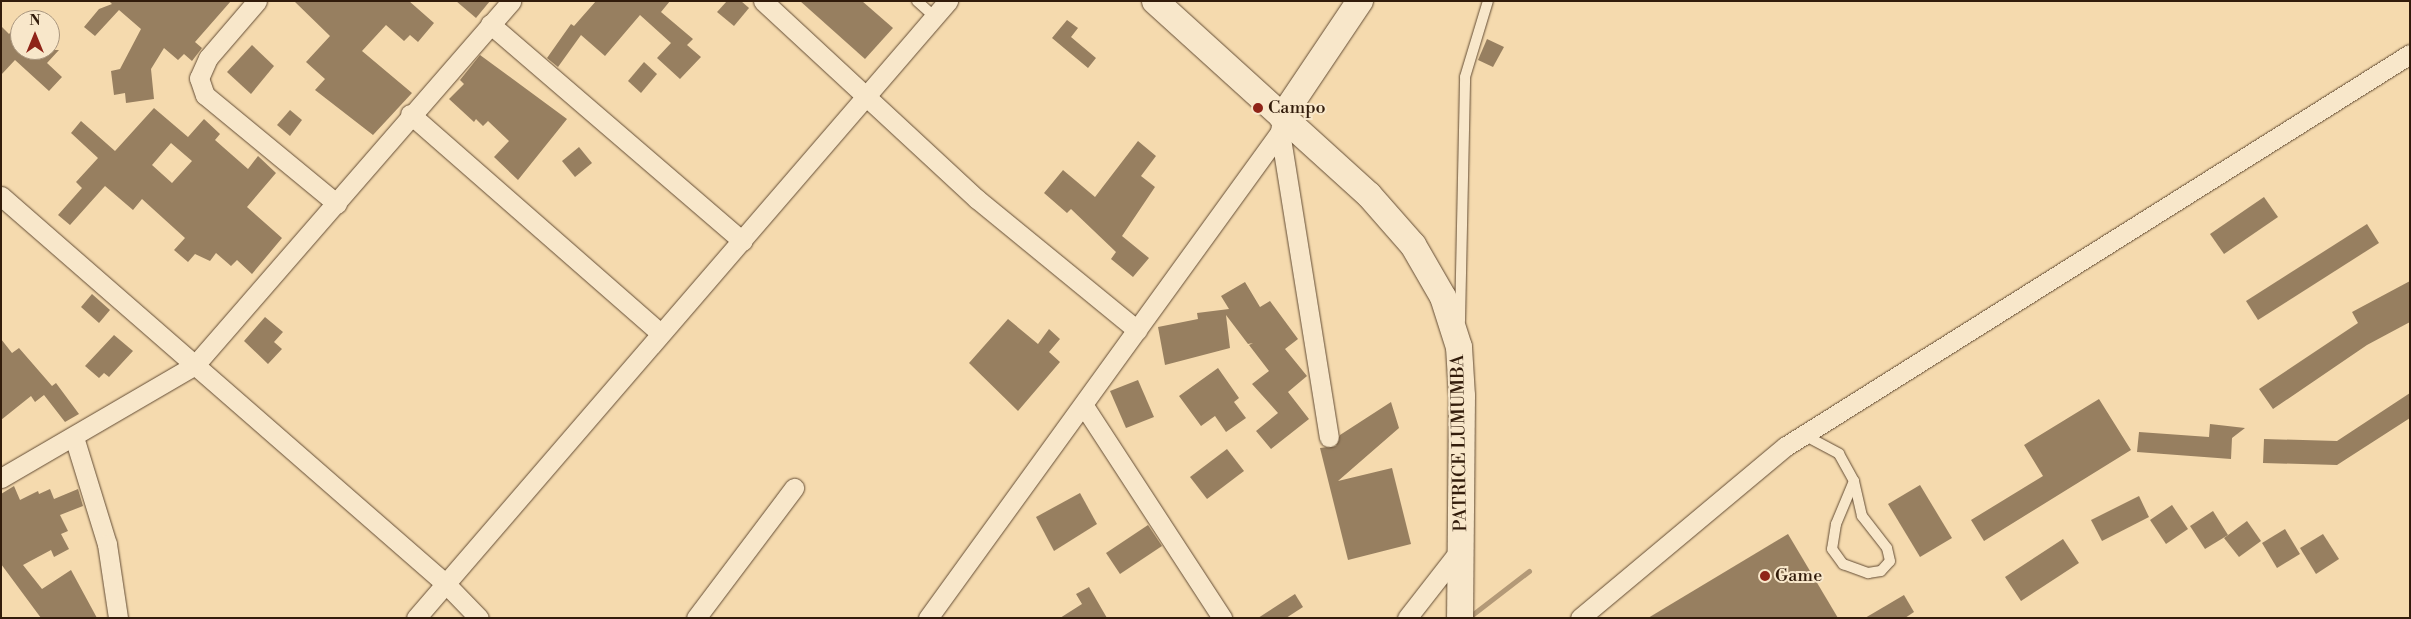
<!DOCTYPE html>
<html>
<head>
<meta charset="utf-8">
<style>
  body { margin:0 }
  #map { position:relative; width:2411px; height:619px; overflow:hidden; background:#f5daae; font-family:"Libre Bodoni",serif }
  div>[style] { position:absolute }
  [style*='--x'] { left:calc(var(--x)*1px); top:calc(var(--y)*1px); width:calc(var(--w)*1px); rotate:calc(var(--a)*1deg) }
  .stream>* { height:5px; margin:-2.5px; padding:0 2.5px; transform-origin:2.5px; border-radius:2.5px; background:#b39977 }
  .building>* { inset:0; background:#977f60 }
  .roads { filter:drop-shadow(0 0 1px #634c34) drop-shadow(0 0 1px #634c34) }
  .lane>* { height:10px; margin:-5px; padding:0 5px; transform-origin:5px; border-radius:5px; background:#f8e7ca }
  .street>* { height:19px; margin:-9.5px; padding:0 9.5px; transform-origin:9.5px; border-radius:9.5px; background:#f8e7ca }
  .secondary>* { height:26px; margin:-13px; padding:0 13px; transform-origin:13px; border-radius:13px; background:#f8e7ca }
  .dots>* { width:14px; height:14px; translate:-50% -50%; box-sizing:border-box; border:2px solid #f8e7ca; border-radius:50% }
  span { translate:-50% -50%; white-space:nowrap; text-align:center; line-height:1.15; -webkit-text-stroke:4px #f8e7ca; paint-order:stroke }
  .poi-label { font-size:18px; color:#321c0b }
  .left { translate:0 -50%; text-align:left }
  .street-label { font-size:18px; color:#321c0b }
  .frame { position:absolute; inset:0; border:2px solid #321c0b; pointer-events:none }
  .north { position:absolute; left:10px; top:10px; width:50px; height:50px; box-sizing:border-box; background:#f8e7ca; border:1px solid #a9967e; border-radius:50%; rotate:0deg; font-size:14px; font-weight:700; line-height:20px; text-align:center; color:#321c0b }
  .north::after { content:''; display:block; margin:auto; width:18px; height:22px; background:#8f2418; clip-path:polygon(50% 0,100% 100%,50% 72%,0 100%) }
</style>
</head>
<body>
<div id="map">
  <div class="stream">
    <div style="--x:1468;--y:618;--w:77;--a:-37.6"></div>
  </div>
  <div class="building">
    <div style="clip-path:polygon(109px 1px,231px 1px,195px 42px,202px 48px,192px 61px,184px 54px,178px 60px,164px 48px,151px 69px,154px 99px,126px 103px,125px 93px,114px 95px,111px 71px,120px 69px,141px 29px,119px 10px,95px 36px,84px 27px,99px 9px,112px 4px)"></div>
    <div style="clip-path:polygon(294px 1px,409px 1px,434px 23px,418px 42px,410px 35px,404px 41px,386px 25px,362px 51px,412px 93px,373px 135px,315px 90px,325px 79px,306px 62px,330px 36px)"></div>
    <div style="clip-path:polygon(456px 1px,490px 1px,476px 18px)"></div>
    <div style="clip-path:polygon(596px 1px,670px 1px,661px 12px,693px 39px,687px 45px,701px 57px,680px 79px,657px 58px,671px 43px,640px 15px,605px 56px,581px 35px,558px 67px,547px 58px,571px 24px,574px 26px)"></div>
    <div style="clip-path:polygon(727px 1px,741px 1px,749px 8px,734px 26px,717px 12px)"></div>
    <div style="clip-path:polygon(800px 1px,862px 1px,893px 28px,865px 59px)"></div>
    <div style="clip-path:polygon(1067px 20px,1078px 28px,1071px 37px,1096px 58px,1088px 68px,1052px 38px)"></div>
    <div style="clip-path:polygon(20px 22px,20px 50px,59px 50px,47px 63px,62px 77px,49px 91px,15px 60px,1px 75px,1px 26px,9px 34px)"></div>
    <div style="clip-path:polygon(1487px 39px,1504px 47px,1493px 67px,1478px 60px)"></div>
    <div style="clip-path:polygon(252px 45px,274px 66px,251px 94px,227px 72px)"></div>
    <div style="clip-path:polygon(480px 55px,567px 119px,518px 180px,494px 157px,509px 141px,488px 121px,483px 126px,476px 119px,474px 122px,449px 99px,464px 84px,460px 80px)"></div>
    <div style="clip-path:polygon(644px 62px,657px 74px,641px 93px,628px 81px)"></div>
    <div style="clip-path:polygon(evenodd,154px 108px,188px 137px,204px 119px,220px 134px,215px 140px,248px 169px,258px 156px,276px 173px,247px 207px,282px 238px,252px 274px,237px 260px,231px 266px,216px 253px,210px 261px,195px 254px,188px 262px,174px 250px,185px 238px,142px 199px,133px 210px,105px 186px,70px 225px,58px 215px,82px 188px,76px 182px,98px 158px,71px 133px,81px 121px,115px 151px,154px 108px,171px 143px,192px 161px,172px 183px,152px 165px,171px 143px)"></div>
    <div style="clip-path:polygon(290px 110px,302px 120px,290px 136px,277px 125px)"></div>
    <div style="clip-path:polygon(1138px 141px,1156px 156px,1141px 176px,1155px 187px,1122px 236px,1149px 258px,1133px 277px,1111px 259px,1116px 252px,1071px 209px,1067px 213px,1044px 193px,1063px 170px,1095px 197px)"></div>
    <div style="clip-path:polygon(579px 147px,592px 163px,575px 177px,562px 161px)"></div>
    <div style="clip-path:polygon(2264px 197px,2278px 217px,2224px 254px,2210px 234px)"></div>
    <div style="clip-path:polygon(2367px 224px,2379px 243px,2258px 320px,2246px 301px)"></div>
    <div style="clip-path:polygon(2410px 281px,2410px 322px,2367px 345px,2273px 409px,2259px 389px,2358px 323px,2352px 312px)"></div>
    <div style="clip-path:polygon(1245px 282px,1260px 307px,1270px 301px,1298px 339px,1285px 349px,1307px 376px,1288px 392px,1309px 419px,1271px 449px,1256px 431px,1278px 413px,1252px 384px,1269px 371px,1249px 345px,1253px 343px,1248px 344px,1226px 315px,1230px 348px,1165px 365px,1158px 327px,1198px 319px,1197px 313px,1229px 309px,1221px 296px)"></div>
    <div style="clip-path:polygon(92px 294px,110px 310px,99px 323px,81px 307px)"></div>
    <div style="clip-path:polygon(265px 317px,283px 332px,274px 342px,282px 349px,268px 364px,244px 341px)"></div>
    <div style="clip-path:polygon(1008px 319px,1038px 344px,1049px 329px,1060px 339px,1049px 352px,1060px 362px,1018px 411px,969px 363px)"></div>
    <div style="clip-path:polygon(114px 335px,133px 351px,109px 377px,104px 373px,99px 378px,85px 366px)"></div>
    <div style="clip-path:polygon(1px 339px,12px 353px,19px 348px,52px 386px,56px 383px,79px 414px,65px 422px,44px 395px,35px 402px,31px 396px,1px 420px)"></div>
    <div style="clip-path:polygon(1218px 368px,1239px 398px,1234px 402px,1246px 418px,1226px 432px,1215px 416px,1201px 426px,1179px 396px)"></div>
    <div style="clip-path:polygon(1138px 380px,1154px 417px,1126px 428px,1110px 391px)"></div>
    <div style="clip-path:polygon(2410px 393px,2410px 418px,2337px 465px,2263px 463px,2264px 439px,2337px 441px)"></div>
    <div style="clip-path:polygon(2099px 399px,2131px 450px,1984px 541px,1971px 520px,2043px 476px,2024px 445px)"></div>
    <div style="clip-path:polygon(1391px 402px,1399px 428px,1338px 481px,1392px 468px,1411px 544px,1348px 560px,1320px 448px,1336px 446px,1340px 435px)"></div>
    <div style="clip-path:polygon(2210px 424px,2245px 428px,2232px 438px,2231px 459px,2137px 452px,2139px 432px,2209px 437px)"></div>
    <div style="clip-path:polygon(1227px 449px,1244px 471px,1207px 499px,1190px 477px)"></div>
    <div style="clip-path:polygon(1920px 485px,1952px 538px,1920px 557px,1888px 504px)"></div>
    <div style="clip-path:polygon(14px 486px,20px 500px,38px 491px,39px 494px,50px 489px,54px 499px,78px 489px,83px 506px,60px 515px,68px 531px,61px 534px,69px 549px,54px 557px,51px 550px,23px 565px,42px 589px,71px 570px,97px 618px,41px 618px,1px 564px,1px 494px)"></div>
    <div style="clip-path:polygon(1080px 493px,1097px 524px,1054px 551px,1036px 517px)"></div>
    <div style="clip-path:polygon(2139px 496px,2149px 517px,2102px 541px,2091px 520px)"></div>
    <div style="clip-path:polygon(2172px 505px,2188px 529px,2166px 544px,2150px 520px)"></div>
    <div style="clip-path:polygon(2213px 511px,2228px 535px,2205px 549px,2190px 526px)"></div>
    <div style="clip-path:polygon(2247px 521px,2261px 541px,2239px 557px,2224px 538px)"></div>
    <div style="clip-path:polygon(1148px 525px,1162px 546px,1120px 574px,1106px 553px)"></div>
    <div style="clip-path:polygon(2285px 529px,2300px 554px,2277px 568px,2262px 543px)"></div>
    <div style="clip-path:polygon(1788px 534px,1838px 618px,1648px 618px)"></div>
    <div style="clip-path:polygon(2323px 534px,2339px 559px,2316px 574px,2300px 548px)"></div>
    <div style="clip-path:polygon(2063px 539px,2079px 563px,2021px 601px,2005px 577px)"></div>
    <div style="clip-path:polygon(1089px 587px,1107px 618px,1060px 618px,1082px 604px,1076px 594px)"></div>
    <div style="clip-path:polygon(1295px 594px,1303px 607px,1286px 618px,1258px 618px)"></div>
    <div style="clip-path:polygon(1904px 595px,1914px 612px,1905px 618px,1865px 618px)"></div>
  </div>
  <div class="roads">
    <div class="lane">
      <div style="--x:917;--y:1;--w:24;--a:42"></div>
      <div style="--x:1460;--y:321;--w:244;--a:-88.8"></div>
      <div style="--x:1465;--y:77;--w:79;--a:-73.2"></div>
      <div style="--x:1804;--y:435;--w:40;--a:28"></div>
      <div style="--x:1839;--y:454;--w:31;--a:61"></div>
      <div style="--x:1854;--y:481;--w:47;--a:112.7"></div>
      <div style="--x:1836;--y:524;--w:25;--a:99"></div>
      <div style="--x:1832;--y:549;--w:19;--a:54"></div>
      <div style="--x:1843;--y:564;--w:27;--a:20"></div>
      <div style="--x:1868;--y:573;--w:13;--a:-9"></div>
      <div style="--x:1881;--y:571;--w:13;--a:-48"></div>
      <div style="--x:1890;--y:561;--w:13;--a:-103"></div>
      <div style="--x:1887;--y:548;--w:41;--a:-128"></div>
      <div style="--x:1862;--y:516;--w:36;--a:-103"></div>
    </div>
    <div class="street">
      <div style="--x:257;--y:1;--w:75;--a:130.7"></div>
      <div style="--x:208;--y:58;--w:22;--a:114"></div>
      <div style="--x:199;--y:78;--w:18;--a:71"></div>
      <div style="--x:205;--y:95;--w:171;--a:39.5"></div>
      <div style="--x:763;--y:1;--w:292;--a:42.8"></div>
      <div style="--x:977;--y:199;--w:207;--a:39.3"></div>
      <div style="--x:490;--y:24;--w:333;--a:40.7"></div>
      <div style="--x:410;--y:114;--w:332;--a:41.2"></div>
      <div style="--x:1280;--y:132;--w:309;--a:80.9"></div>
      <div style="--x:1;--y:196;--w:590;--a:41.09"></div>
      <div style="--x:446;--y:584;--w:47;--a:45.9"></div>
      <div style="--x:1084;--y:406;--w:253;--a:56.9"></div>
      <div style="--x:74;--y:437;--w:112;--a:72.9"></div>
      <div style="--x:107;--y:544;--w:75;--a:81.5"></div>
      <div style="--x:1;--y:478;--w:225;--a:-30.2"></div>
      <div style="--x:195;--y:365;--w:482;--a:-49"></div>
      <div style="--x:416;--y:618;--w:815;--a:-49.23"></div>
      <div style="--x:696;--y:618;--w:163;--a:-53"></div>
      <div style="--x:928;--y:618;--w:600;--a:-54.08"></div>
      <div style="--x:1280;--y:132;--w:15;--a:-82"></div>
      <div style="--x:1407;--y:618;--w:88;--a:-52"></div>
      <div style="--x:1580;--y:618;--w:268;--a:-39.9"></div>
      <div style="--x:1786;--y:446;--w:737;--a:-32.14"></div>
    </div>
    <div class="secondary">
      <div style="--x:1155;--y:1;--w:289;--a:42.2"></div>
      <div style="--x:1369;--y:195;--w:67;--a:48.7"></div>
      <div style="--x:1413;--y:245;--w:60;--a:60"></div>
      <div style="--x:1443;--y:297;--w:52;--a:72.3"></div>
      <div style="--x:1459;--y:347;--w:49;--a:86.5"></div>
      <div style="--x:1462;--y:396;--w:222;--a:90.5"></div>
      <div style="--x:1282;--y:117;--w:140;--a:-56.1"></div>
    </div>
  </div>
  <div class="dots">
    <div style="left:1258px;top:108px;background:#8f2418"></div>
    <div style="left:1765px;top:576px;background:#8f2418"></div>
  </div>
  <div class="poi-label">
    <span class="left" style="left:1268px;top:108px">Campo</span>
    <span class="left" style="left:1775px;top:576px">Game</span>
  </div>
  <div class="street-label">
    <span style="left:1460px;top:443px;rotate:-91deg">PATRICE LUMUMBA</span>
  </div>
  <div class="frame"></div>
  <div class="north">N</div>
</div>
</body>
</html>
